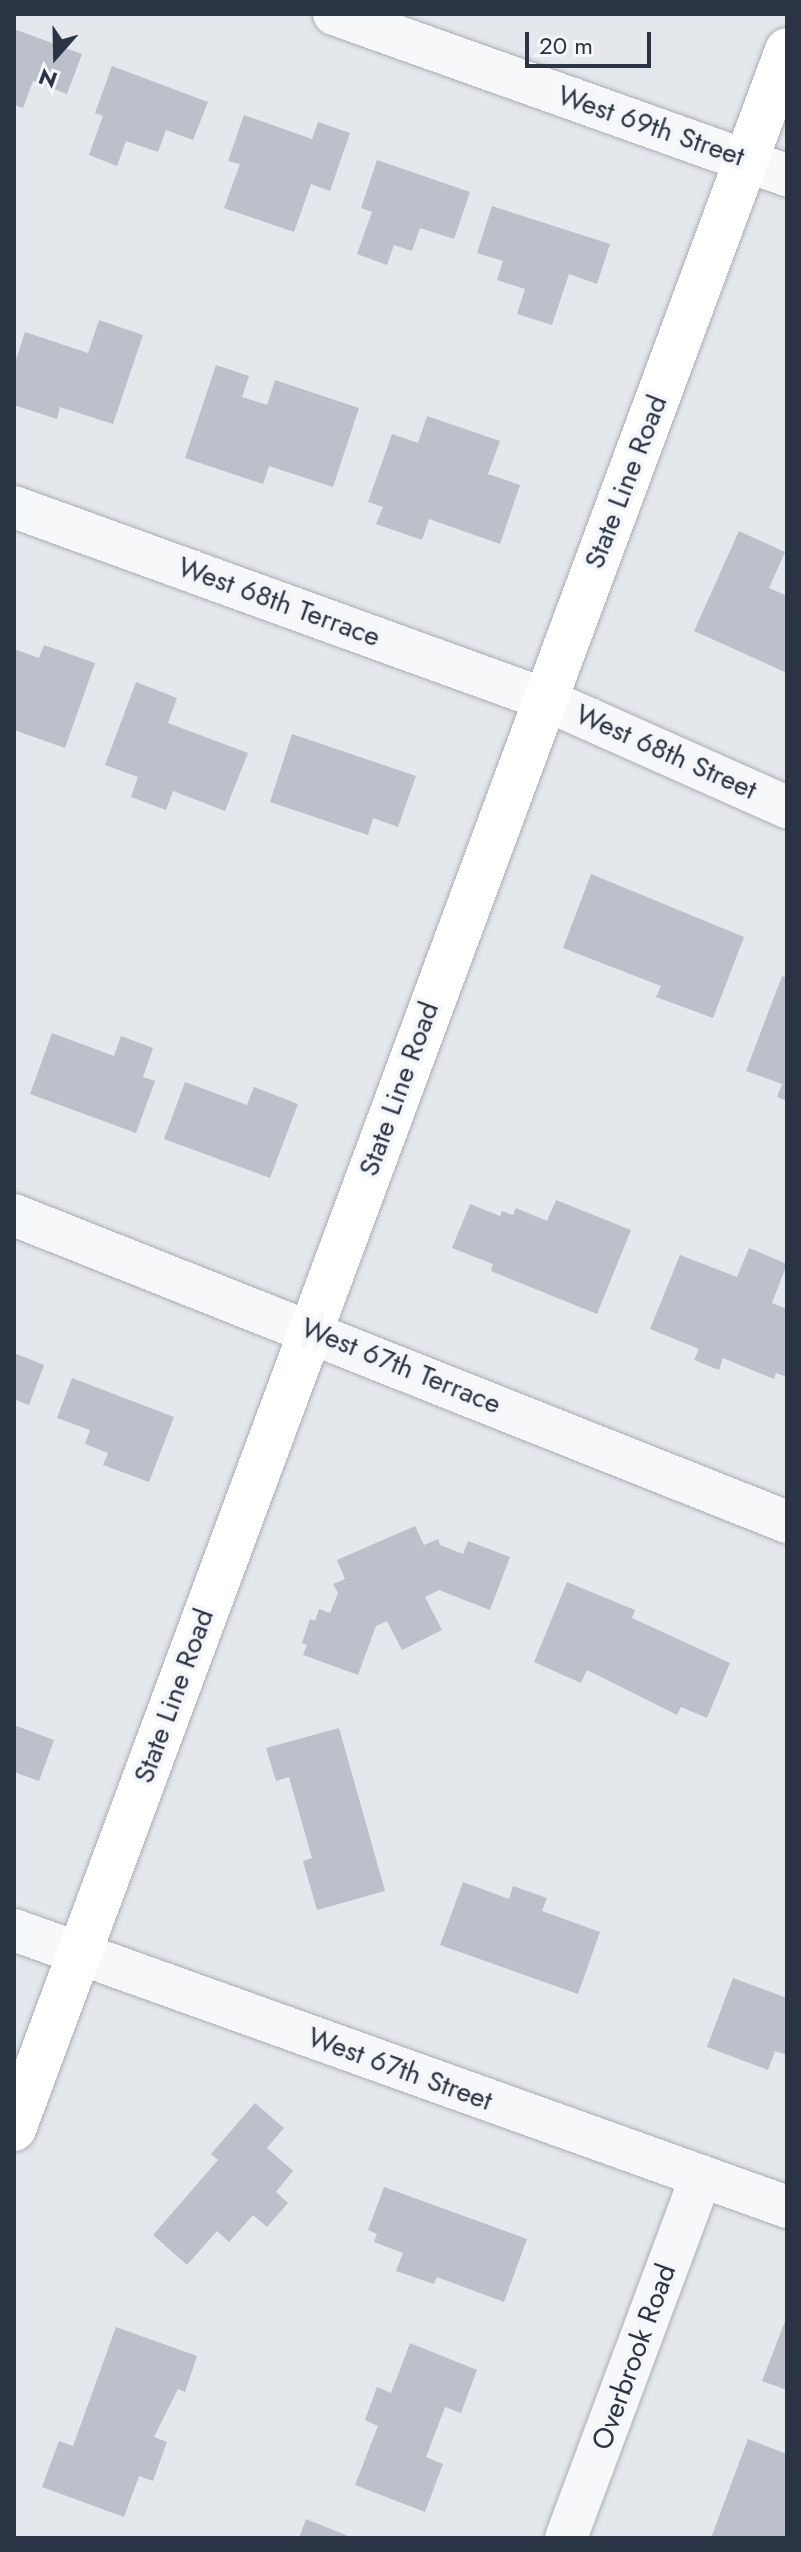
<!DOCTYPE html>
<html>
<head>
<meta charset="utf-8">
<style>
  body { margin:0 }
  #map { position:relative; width:801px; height:2552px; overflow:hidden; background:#e4e7ec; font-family:Jost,sans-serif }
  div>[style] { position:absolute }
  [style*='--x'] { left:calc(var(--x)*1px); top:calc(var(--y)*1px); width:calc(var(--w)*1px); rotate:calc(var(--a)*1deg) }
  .building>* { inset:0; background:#bbc0ca }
  .roads { filter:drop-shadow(0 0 2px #a9aeb7) drop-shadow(0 0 2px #a9aeb7) }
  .street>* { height:42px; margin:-21px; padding:0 21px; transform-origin:21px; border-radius:21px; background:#f7f8fa }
  .secondary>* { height:44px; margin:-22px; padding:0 22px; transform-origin:22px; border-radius:22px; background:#fff }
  span { translate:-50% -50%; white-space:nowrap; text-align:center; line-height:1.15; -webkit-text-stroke:8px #f4f6f9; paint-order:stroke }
  .street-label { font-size:28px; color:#2b3445 }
  .frame { position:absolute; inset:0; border:16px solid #2b3445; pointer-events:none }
  .north { position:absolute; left:16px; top:16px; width:80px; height:80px; -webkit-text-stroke:6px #f4f6f9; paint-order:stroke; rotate:200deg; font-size:22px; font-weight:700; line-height:32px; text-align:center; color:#2b3445 }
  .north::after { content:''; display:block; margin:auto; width:28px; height:36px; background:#2b3445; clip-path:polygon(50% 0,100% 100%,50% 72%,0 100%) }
  .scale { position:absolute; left:525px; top:32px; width:126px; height:36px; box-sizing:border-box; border:4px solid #2b3445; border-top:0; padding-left:10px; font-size:24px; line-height:28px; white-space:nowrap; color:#2b3445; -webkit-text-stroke:6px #f4f6f9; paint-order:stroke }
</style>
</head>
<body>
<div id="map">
  <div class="building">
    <div style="clip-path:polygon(14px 29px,82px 54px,67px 94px,33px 81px,23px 108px,14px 105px)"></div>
    <div style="clip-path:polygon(112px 66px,208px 102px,193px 140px,166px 130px,158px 152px,126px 141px,117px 166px,89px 155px,103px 116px,95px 113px)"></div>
    <div style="clip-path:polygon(244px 115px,312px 139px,318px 122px,350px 133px,330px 191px,311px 184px,294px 232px,224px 208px,240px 164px,228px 161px)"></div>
    <div style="clip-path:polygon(377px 160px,470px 192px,454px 239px,420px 228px,412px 251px,394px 245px,387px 265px,357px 254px,372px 212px,361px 208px)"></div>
    <div style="clip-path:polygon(492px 206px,610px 244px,597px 284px,569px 274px,552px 325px,517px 314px,525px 289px,497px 280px,503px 261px,477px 253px)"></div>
    <div style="clip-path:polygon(99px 320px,143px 335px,113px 424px,60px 407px,57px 419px,14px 405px,14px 366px,25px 332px,88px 353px)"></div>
    <div style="clip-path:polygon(216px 365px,249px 376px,242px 397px,267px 405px,275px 380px,359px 408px,333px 487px,269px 466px,263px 484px,185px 458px)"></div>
    <div style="clip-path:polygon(427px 416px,500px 441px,488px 474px,520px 485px,500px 544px,429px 519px,422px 540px,376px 524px,383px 507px,368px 502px,392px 434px,418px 443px)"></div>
    <div style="clip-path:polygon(739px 531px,785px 552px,769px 588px,787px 596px,787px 673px,694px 631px)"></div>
    <div style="clip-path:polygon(44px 645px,95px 663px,65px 748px,14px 730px,14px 649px,39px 658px)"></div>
    <div style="clip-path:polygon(136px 682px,177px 698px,168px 723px,248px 753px,225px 811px,173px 791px,166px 810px,131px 797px,138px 777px,105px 765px)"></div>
    <div style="clip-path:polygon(292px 734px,416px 776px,398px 827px,373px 818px,368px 835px,270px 802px)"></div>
    <div style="clip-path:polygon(591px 874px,744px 937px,713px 1018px,656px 997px,661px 986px,563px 948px)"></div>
    <div style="clip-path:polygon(782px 976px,787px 978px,787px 1101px,777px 1097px,782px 1084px,746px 1071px)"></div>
    <div style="clip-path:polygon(52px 1033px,114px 1056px,121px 1036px,153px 1048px,143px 1077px,155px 1081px,136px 1133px,30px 1094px)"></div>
    <div style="clip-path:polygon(185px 1082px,247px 1105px,254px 1087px,298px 1104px,270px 1178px,164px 1139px)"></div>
    <div style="clip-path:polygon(556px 1200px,631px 1230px,597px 1314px,491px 1271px,493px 1264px,452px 1248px,470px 1204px,500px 1216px,502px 1211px,513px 1215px,516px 1208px,547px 1221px)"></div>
    <div style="clip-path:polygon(749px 1248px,787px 1264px,772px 1303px,787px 1309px,787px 1377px,776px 1373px,774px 1379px,723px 1358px,719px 1370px,694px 1360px,699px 1349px,650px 1329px,680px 1255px,737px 1277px)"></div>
    <div style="clip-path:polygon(14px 1353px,44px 1365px,29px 1405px,14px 1399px)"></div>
    <div style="clip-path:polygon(72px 1378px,174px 1417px,149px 1482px,103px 1465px,108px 1453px,85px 1444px,90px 1430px,57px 1418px)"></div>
    <div style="clip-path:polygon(415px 1526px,424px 1545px,438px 1539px,440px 1545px,463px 1554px,468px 1541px,510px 1557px,490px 1610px,439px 1590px,425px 1597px,442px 1630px,402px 1650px,387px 1621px,376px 1626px,358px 1675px,303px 1655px,307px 1645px,302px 1643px,310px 1619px,315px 1621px,319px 1609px,330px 1613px,338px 1593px,333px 1584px,345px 1579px,337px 1560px)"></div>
    <div style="clip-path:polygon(567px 1582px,635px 1610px,632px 1618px,730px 1663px,707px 1718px,681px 1707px,677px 1715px,587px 1670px,581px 1683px,534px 1662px)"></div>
    <div style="clip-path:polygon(14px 1725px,54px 1740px,39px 1781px,14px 1772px)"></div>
    <div style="clip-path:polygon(339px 1728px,385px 1891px,317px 1910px,303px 1861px,312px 1858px,289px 1777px,276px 1781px,266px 1748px)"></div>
    <div style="clip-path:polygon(463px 1882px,509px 1899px,513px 1886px,547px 1898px,542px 1911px,600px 1932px,578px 1994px,440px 1945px)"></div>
    <div style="clip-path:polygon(733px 1978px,787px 1998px,787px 2055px,775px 2051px,768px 2070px,707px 2047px)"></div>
    <div style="clip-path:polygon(255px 2103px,284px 2128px,267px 2148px,293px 2171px,276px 2192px,288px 2203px,267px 2227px,253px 2215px,229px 2242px,217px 2231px,187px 2265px,153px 2235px,218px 2160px,211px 2154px)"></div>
    <div style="clip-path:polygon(384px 2187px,527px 2239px,504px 2302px,437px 2277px,434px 2284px,396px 2271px,403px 2253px,374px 2242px,377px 2234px,368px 2230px)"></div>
    <div style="clip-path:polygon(787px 2316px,787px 2390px,762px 2381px)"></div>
    <div style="clip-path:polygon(116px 2327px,197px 2356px,185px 2392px,178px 2389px,154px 2437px,167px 2442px,153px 2481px,139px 2476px,124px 2517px,42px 2487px,59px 2441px,73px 2446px)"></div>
    <div style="clip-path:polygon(410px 2343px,477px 2370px,461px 2413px,445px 2407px,426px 2457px,443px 2464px,425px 2512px,355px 2485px,378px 2426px,365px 2420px,377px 2387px,391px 2393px)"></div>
    <div style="clip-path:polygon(748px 2439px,787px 2454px,787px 2538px,711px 2538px)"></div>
    <div style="clip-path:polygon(306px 2519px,353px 2538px,299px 2538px)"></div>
  </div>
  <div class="roads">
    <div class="street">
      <div style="--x:334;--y:14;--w:481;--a:19.6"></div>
      <div style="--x:14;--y:507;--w:564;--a:19.91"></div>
      <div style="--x:544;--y:699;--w:266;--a:24"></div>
      <div style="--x:14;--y:1215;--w:832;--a:21.66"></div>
      <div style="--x:14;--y:1930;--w:821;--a:19.71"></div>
      <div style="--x:566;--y:2538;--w:386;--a:-69.5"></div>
    </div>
    <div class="secondary">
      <div style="--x:14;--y:2129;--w:2218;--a:-69.6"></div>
    </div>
  </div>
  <div class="street-label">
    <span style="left:651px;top:126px;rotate:19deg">West 69th Street</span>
    <span style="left:626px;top:482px;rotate:-69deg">State Line Road</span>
    <span style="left:279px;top:602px;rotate:20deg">West 68th Terrace</span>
    <span style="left:666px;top:752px;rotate:24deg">West 68th Street</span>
    <span style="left:399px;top:1089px;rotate:-70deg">State Line Road</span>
    <span style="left:401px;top:1366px;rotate:22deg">West 67th Terrace</span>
    <span style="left:174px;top:1696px;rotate:-70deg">State Line Road</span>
    <span style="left:400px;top:2069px;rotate:20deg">West 67th Street</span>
    <span style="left:634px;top:2357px;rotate:-70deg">Overbrook Road</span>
  </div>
  <div class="frame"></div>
  <div class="north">N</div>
  <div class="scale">20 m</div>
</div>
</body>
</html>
